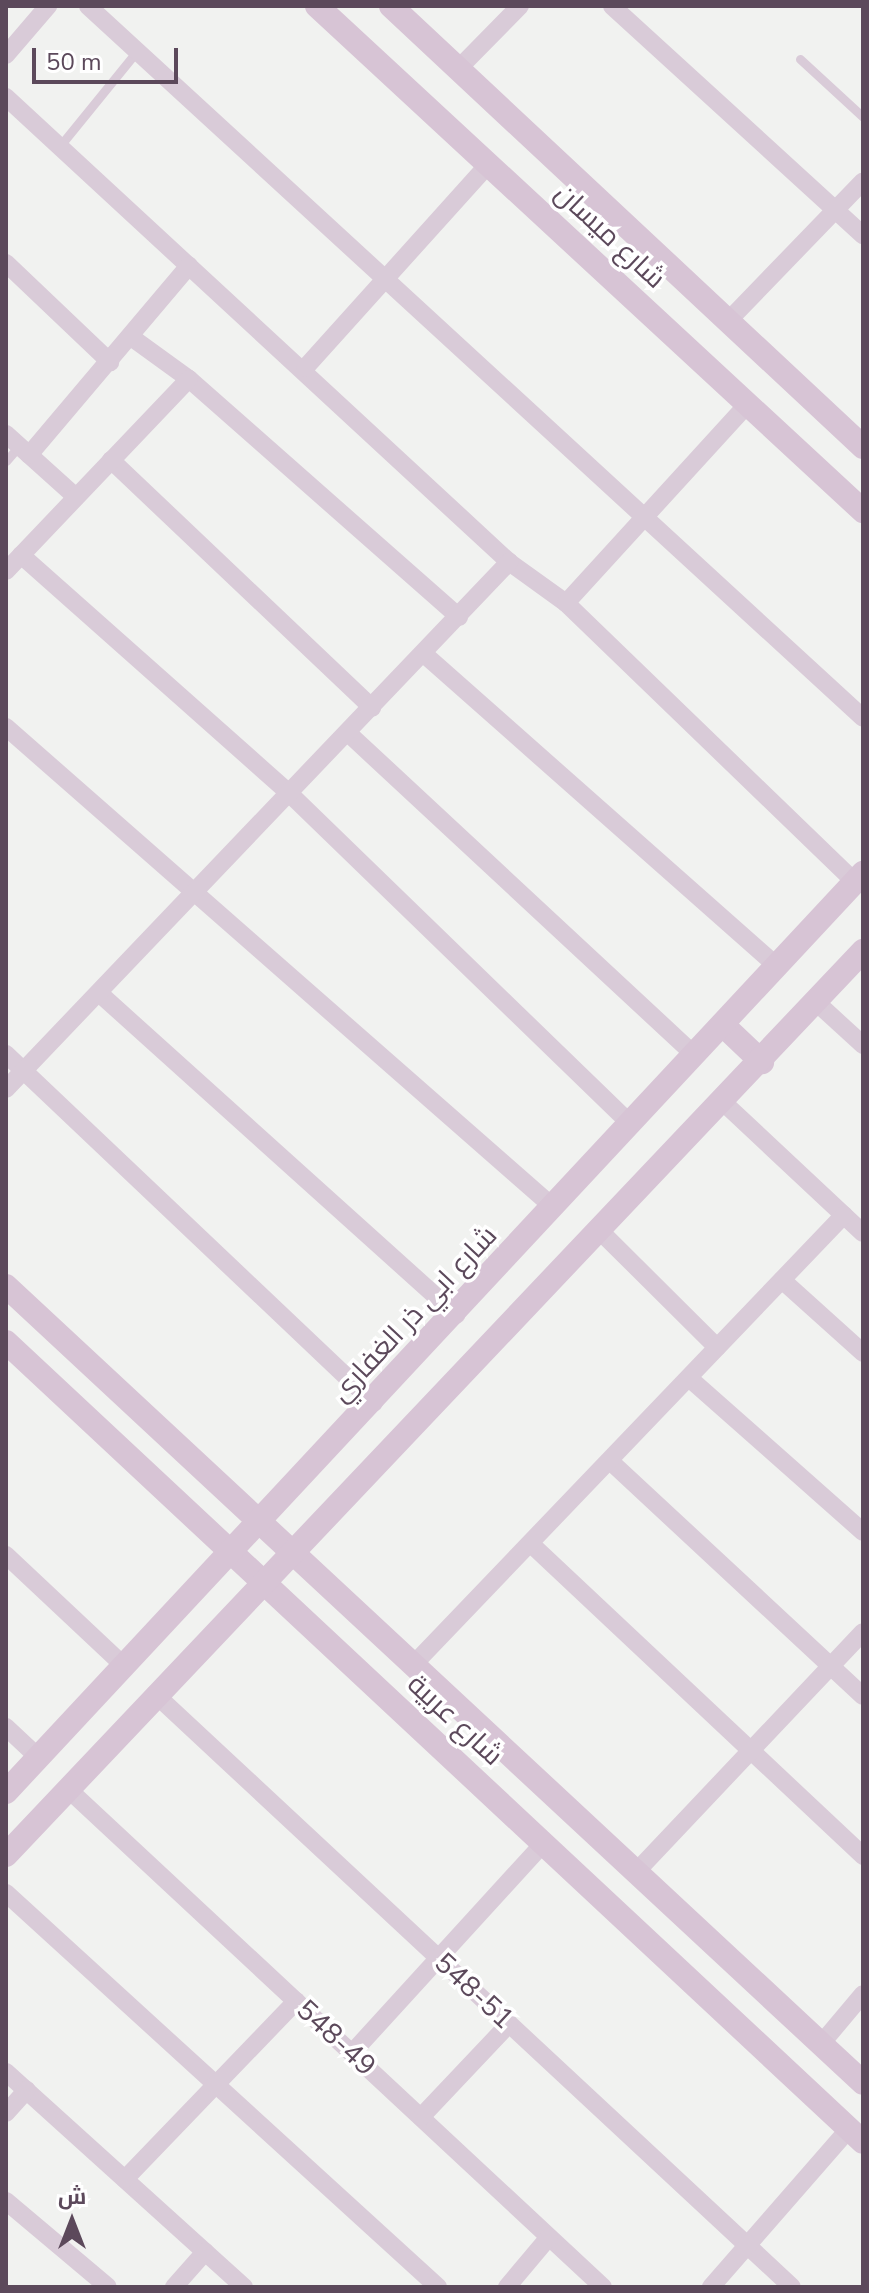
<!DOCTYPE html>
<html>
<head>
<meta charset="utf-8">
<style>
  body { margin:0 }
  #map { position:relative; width:869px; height:2293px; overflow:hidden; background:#f1f2f0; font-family:"Nunito Sans",Cairo,sans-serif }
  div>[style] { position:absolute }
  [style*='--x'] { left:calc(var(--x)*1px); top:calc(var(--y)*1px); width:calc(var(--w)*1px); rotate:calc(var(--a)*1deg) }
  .lane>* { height:9px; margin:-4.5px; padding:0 4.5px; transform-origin:4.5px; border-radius:4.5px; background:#d9cbd8 }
  .street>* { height:18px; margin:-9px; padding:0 9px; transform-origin:9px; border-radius:9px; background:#d9cbd8 }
  .secondary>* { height:24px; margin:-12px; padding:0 12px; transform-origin:12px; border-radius:12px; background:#d7c4d5 }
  span { translate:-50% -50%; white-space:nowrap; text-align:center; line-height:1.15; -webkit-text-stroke:7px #fff; paint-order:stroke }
  .street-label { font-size:28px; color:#5c495b }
  .frame { position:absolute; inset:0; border:8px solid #5c495b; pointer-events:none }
  .north { position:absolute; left:32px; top:2181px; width:80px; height:80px; -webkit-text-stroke:6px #fff; paint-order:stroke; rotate:0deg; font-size:22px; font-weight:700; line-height:32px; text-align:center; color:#5c495b }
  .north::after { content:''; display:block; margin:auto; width:28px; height:36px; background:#5c495b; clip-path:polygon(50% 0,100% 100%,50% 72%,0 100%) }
  .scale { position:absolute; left:32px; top:48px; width:146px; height:36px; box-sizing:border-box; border:4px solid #5c495b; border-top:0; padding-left:10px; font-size:24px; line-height:28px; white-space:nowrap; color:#5c495b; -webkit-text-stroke:6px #fff; paint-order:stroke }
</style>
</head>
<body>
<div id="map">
  <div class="lane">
    <div style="--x:800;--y:59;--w:86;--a:42.6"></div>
    <div style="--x:59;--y:147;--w:124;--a:-50.9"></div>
    <div style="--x:6;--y:461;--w:20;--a:-49"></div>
  </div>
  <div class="street">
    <div style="--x:88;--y:6;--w:1052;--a:42.57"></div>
    <div style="--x:612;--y:6;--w:340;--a:42.4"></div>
    <div style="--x:6;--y:55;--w:65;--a:-49.4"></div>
    <div style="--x:459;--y:68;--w:87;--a:-45.5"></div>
    <div style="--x:6;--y:97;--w:685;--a:42.75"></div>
    <div style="--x:509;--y:562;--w:70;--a:35.7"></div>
    <div style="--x:566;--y:603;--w:402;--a:44"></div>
    <div style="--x:6;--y:263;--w:144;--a:43.6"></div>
    <div style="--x:728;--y:321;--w:194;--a:-46"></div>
    <div style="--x:131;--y:337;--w:72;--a:35.9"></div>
    <div style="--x:189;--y:379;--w:360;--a:41.4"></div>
    <div style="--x:305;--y:368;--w:273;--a:-48"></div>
    <div style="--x:6;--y:434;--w:94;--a:42"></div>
    <div style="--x:29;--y:455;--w:248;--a:-49.8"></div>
    <div style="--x:111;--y:460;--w:360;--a:43.5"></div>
    <div style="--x:21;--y:555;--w:360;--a:41.6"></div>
    <div style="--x:290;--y:794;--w:475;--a:44.1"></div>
    <div style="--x:6;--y:571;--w:265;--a:-46.4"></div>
    <div style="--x:566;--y:603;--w:270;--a:-47.6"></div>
    <div style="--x:424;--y:654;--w:471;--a:41.5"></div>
    <div style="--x:6;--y:727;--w:729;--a:41.27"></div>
    <div style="--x:348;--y:733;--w:473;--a:42.9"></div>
    <div style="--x:99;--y:993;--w:481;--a:42"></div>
    <div style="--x:816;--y:1002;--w:64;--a:42.5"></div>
    <div style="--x:6;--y:1054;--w:507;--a:43.48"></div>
    <div style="--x:6;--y:1089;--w:729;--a:-46.33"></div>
    <div style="--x:724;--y:1103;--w:190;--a:43.1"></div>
    <div style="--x:600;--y:1231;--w:165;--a:44.8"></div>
    <div style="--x:782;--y:1280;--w:109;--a:42"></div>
    <div style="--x:689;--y:1378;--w:232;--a:41.5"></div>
    <div style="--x:610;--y:1461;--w:345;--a:42.9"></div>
    <div style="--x:531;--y:1544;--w:456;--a:43.2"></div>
    <div style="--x:6;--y:1555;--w:161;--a:43.2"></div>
    <div style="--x:413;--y:1665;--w:623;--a:-46.24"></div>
    <div style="--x:155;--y:1694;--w:870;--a:42.95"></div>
    <div style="--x:6;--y:1727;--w:44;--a:43.2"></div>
    <div style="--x:68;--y:1789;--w:731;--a:42.95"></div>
    <div style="--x:636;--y:1872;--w:330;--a:-46.6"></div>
    <div style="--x:6;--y:1893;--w:585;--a:42.37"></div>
    <div style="--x:821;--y:2044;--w:65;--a:-50"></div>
    <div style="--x:352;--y:2053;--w:283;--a:-47.6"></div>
    <div style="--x:6;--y:2072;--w:321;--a:42.1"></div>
    <div style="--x:6;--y:2113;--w:31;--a:-48"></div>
    <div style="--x:421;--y:2117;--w:128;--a:-46.6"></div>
    <div style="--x:125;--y:2179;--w:247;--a:-46.1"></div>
    <div style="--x:6;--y:2201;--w:133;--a:40.1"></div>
    <div style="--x:174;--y:2287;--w:47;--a:-48.5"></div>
    <div style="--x:507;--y:2287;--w:65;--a:-50"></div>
    <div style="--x:711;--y:2287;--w:210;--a:-48.9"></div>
  </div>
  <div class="secondary">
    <div style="--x:317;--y:6;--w:744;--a:42.77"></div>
    <div style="--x:391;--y:6;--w:646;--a:43.06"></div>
    <div style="--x:723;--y:1025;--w:54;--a:43.5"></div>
    <div style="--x:6;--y:1286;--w:1170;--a:42.92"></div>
    <div style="--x:6;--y:1342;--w:1172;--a:43.03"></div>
    <div style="--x:6;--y:1792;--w:1257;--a:-47"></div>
    <div style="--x:6;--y:1855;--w:1246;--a:-46.53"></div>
  </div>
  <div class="street-label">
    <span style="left:610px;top:236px;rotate:43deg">شارع ميسان</span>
    <span style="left:414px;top:1314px;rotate:-47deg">شارع ابي ذر الغفاري</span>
    <span style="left:455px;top:1720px;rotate:43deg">شارع عربية</span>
    <span style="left:474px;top:1991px;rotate:43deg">548-51</span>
    <span style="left:336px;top:2038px;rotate:43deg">548-49</span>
  </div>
  <div class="frame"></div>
  <div class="north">ش</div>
  <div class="scale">50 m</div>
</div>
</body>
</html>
